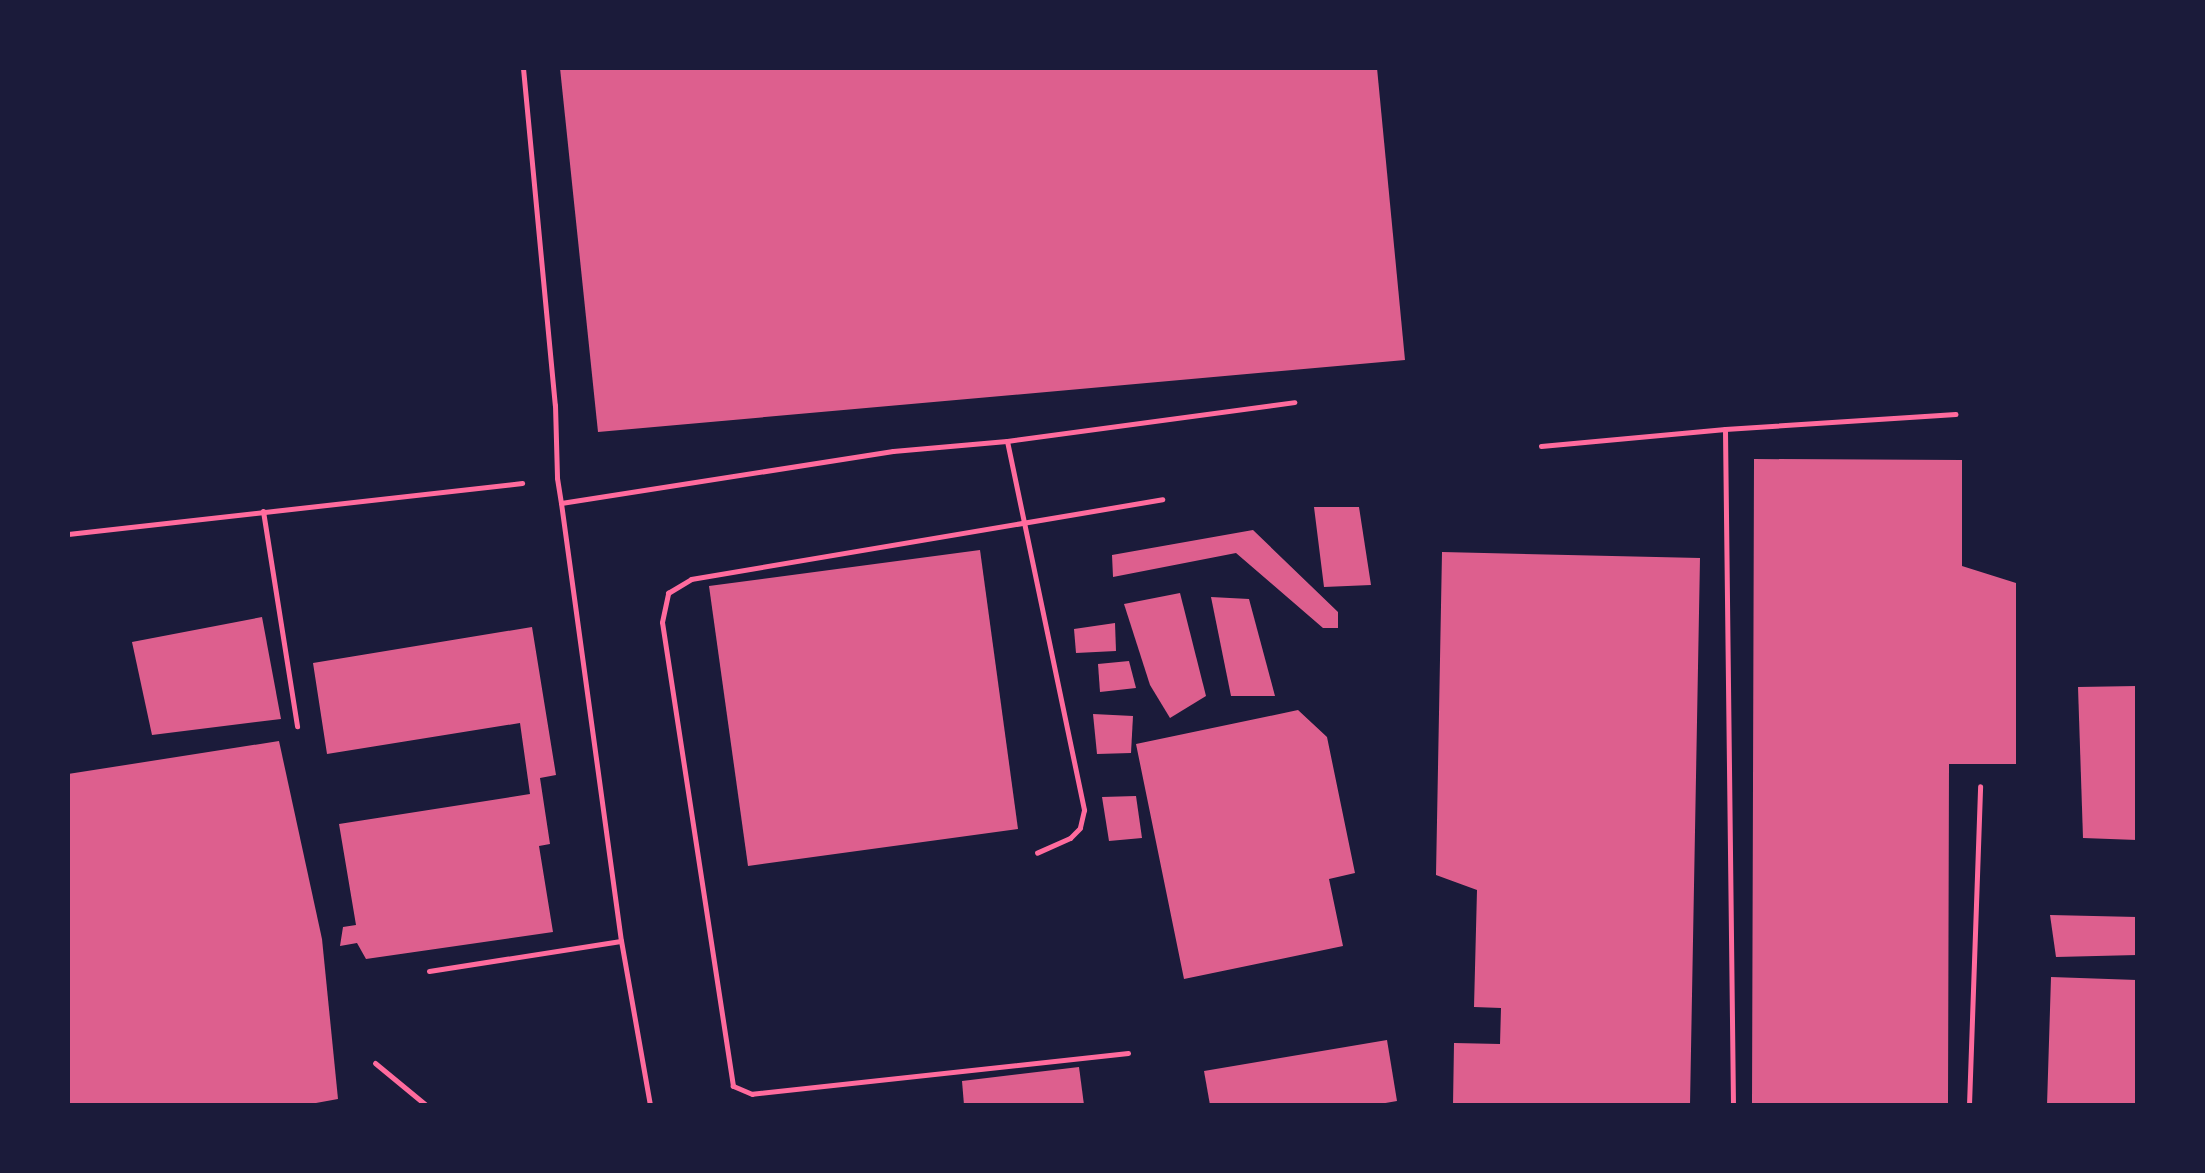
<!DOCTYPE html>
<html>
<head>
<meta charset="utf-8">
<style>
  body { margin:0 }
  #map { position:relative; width:2205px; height:1173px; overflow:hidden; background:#1b1b3a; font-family:Commissioner,sans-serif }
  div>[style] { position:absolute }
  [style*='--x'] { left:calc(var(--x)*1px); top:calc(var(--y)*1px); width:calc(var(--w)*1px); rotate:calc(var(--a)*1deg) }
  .building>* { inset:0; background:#dd5f8e }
  .service>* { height:5px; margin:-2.5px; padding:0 2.5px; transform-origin:2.5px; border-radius:2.5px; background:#ff6b9d }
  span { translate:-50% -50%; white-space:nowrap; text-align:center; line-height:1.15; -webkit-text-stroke:6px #1b1b3a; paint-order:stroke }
  .frame { position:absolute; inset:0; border:70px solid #1b1b3a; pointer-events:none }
</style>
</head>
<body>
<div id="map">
  <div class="building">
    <div style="clip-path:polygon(560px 68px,1377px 68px,1405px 360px,598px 432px)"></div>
    <div style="clip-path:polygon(1754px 459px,1962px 460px,1962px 566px,2016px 583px,2016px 764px,1949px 764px,1948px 1105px,1752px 1105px)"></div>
    <div style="clip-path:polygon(1314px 507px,1359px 507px,1371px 585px,1324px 587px)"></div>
    <div style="clip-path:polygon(1253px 530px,1338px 612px,1338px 628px,1323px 628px,1236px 553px,1113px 577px,1112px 555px)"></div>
    <div style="clip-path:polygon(980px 550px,1018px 829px,748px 866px,709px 586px)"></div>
    <div style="clip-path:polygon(1442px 552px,1700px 558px,1690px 1105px,1453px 1105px,1454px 1043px,1500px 1044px,1501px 1008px,1474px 1007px,1477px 890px,1436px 875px)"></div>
    <div style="clip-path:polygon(1180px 593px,1206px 696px,1170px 718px,1150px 685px,1124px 604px)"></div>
    <div style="clip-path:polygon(1211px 597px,1249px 599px,1275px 696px,1231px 696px)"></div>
    <div style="clip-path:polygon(262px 617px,281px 719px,152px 735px,132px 642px)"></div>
    <div style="clip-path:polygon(1115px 623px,1116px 651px,1076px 653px,1074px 629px)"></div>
    <div style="clip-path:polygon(532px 627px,556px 775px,540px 778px,550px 844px,539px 846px,553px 932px,366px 959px,357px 943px,340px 946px,343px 927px,356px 925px,339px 824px,530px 794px,520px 723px,327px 754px,313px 663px)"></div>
    <div style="clip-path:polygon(1129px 661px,1136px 688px,1100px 692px,1098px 664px)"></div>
    <div style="clip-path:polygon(2137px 686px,2137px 840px,2083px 838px,2078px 687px)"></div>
    <div style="clip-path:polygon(1298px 710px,1327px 737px,1355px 873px,1329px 879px,1343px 946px,1184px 979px,1136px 744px)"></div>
    <div style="clip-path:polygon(1093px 714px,1133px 716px,1131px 753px,1097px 754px)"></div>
    <div style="clip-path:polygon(279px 741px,322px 939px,338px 1099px,305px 1105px,68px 1105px,68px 774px)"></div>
    <div style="clip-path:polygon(1136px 796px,1142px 838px,1109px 841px,1102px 797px)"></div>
    <div style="clip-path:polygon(2050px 915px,2137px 917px,2137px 955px,2056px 957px)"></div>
    <div style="clip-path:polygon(2051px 977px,2137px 980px,2137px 1105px,2047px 1105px)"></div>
    <div style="clip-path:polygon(1387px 1040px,1397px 1101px,1374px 1105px,1210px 1105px,1204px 1071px)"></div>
    <div style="clip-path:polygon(1079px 1067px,1084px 1105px,964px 1105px,962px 1081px)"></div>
  </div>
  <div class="service">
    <div style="--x:523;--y:68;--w:339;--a:84.6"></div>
    <div style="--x:555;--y:405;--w:73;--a:88.4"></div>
    <div style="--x:557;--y:478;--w:25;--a:81"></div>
    <div style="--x:1007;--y:441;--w:377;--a:78.2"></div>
    <div style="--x:1084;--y:810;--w:18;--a:103"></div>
    <div style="--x:1080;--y:828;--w:14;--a:135"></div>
    <div style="--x:1070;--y:838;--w:36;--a:156"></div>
    <div style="--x:1541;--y:446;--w:185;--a:-5.3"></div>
    <div style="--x:263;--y:511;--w:218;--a:81"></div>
    <div style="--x:68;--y:534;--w:457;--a:-6.4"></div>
    <div style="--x:429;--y:971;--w:194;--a:-8.9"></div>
    <div style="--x:1128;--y:1053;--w:378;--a:173.8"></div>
    <div style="--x:752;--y:1094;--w:21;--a:-157"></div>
    <div style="--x:733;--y:1086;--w:469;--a:-98.7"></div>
    <div style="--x:662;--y:622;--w:30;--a:-78"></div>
    <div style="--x:668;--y:593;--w:27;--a:-31"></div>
    <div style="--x:691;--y:579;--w:478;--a:-9.6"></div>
    <div style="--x:375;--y:1063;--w:66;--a:39.5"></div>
    <div style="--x:650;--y:1105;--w:167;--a:-100"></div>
    <div style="--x:621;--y:941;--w:442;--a:-97.8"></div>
    <div style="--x:561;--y:503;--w:336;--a:-8.9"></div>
    <div style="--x:893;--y:451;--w:114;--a:-5"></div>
    <div style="--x:1007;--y:441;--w:290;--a:-7.7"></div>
    <div style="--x:1733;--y:1105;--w:676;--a:-90.68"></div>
    <div style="--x:1725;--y:429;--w:231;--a:-3.7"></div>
    <div style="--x:1969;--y:1105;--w:319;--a:-88"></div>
  </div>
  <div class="frame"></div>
</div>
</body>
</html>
